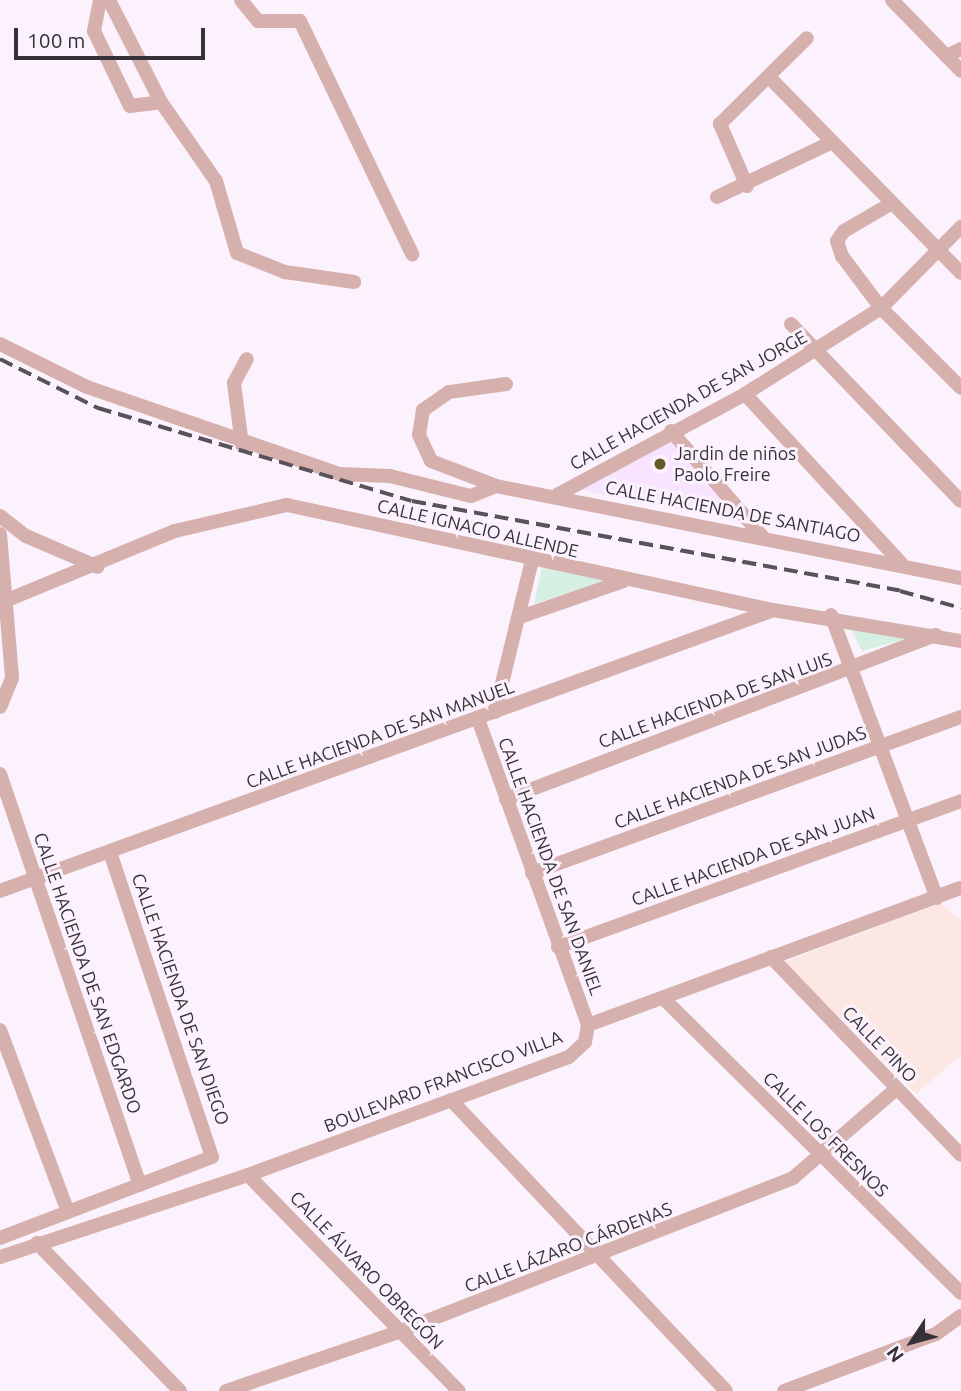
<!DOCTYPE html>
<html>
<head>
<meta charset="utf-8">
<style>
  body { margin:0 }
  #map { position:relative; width:961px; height:1391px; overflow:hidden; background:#fbf2fe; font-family:Ubuntu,sans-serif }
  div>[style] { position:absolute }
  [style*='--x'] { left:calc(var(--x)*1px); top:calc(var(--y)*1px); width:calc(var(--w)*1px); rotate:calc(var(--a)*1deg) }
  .industrial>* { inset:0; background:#fce7e3 }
  .built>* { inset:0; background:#f8e4fe }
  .green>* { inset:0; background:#d5f0e2 }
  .minor>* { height:14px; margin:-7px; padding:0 7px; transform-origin:7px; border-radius:7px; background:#d6b0ad }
  .rail>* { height:3.5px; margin-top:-1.75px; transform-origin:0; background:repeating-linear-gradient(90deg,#58525a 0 14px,transparent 0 21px) }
  .dots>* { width:19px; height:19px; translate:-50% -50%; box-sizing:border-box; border:4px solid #fbf2fe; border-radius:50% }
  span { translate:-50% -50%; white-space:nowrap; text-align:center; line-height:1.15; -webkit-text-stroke:6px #fbf2fe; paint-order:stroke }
  .street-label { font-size:18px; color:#363138 }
  .poi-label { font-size:18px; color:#363138 }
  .left { translate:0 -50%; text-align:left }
  .north { position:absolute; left:877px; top:1307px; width:70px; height:70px; -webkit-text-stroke:5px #fbf2fe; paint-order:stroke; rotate:234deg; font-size:19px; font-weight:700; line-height:28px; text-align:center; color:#363138 }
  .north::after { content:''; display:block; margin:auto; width:24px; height:32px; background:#363138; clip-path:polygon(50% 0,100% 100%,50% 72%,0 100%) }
  .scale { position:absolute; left:14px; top:28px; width:191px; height:32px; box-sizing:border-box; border:4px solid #363138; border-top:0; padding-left:9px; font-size:21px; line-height:24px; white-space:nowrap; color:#363138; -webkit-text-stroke:5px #fbf2fe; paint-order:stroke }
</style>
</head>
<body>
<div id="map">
  <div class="industrial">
    <div style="clip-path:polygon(941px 903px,961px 921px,961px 1055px,916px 1094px,784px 962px)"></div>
  </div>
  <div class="built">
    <div style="clip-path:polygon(671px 439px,746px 523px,581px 490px)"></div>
  </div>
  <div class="green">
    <div style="clip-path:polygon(542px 566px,607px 581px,534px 604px)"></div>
    <div style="clip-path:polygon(848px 623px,906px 639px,862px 651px)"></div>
  </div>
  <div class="minor">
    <div style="--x:100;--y:0;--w:32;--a:101"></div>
    <div style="--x:94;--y:31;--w:83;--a:64.4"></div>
    <div style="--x:130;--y:106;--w:31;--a:-7"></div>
    <div style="--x:109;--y:0;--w:114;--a:63"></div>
    <div style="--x:161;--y:102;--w:96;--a:55.2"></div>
    <div style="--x:216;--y:181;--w:75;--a:73.7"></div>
    <div style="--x:237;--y:253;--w:52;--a:21.6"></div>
    <div style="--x:285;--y:272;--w:70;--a:8.2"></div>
    <div style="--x:241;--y:0;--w:27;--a:51"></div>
    <div style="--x:258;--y:21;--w:42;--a:0"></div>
    <div style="--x:300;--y:21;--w:259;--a:64.3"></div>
    <div style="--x:892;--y:0;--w:99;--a:45.8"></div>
    <div style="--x:946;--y:56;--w:17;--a:-25"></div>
    <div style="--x:769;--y:77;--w:274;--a:45.6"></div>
    <div style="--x:747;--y:186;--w:68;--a:-113.5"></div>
    <div style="--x:720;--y:124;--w:122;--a:-44.7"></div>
    <div style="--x:717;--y:197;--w:125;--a:-25.5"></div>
    <div style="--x:892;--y:203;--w:56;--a:149.7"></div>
    <div style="--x:844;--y:231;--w:12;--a:125"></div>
    <div style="--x:837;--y:241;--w:16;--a:72"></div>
    <div style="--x:842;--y:256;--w:65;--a:53.1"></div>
    <div style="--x:881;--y:308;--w:113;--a:45"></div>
    <div style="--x:791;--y:324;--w:245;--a:46.2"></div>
    <div style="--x:0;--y:344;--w:97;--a:26.3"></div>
    <div style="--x:87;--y:387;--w:268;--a:19"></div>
    <div style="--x:340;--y:474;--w:50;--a:2.3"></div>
    <div style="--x:390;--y:476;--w:83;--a:13.9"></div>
    <div style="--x:471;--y:496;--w:27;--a:-22"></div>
    <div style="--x:506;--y:384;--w:58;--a:172"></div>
    <div style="--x:449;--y:392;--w:32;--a:145"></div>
    <div style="--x:423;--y:410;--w:25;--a:99"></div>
    <div style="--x:419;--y:435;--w:29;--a:65"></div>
    <div style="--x:431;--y:461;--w:70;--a:21"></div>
    <div style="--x:496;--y:486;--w:474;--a:11.2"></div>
    <div style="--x:745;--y:394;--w:231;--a:47.3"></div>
    <div style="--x:671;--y:431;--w:139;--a:49.1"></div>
    <div style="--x:242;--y:445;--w:63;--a:-97.4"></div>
    <div style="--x:234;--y:383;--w:27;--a:-62"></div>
    <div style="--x:557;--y:495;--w:213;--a:-28.2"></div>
    <div style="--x:745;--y:394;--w:161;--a:-32.3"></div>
    <div style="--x:881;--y:308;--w:114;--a:-45.4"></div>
    <div style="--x:0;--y:516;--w:33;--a:38"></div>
    <div style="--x:26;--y:536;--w:78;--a:23.3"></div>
    <div style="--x:0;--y:534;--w:144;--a:85.2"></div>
    <div style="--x:12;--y:678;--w:31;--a:112"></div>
    <div style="--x:0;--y:603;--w:189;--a:-22.4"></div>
    <div style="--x:175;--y:531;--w:115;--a:-13.1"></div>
    <div style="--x:287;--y:505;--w:497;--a:12.2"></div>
    <div style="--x:773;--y:610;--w:191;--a:9.4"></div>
    <div style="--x:831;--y:615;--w:302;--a:69.5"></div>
    <div style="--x:520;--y:617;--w:110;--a:-19.1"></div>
    <div style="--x:495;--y:712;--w:156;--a:-76.3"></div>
    <div style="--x:478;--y:719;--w:325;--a:70.2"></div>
    <div style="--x:0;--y:774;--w:434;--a:71.2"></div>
    <div style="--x:506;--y:799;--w:460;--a:-20.9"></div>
    <div style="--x:532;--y:873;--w:456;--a:-20"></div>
    <div style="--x:0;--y:891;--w:820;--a:-19.96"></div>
    <div style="--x:558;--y:947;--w:429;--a:-19.9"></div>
    <div style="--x:771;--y:957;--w:274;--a:46.2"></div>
    <div style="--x:666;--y:1001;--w:415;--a:44.7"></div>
    <div style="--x:588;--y:1025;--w:397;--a:-20.2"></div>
    <div style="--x:0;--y:1030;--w:194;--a:69.5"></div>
    <div style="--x:451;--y:1100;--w:400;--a:46.6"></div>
    <div style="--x:248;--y:1175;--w:302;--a:45.7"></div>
    <div style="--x:0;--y:1238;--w:227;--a:-20.9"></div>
    <div style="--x:212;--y:1157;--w:318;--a:-108.5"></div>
    <div style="--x:37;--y:1243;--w:206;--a:46"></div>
    <div style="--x:0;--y:1257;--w:261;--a:-18.3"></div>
    <div style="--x:248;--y:1175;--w:342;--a:-20.2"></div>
    <div style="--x:569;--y:1057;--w:22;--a:-43"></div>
    <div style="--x:585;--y:1042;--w:17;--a:-80"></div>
    <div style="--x:226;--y:1391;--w:185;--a:-18.9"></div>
    <div style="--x:401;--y:1331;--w:421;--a:-21.3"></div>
    <div style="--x:793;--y:1178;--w:136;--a:-40.8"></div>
    <div style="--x:784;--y:1391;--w:162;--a:-20.6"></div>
    <div style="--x:936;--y:1334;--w:31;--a:-36"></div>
  </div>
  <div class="rail">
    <div style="--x:0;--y:359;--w:110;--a:26.6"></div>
    <div style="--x:98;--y:408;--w:327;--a:16.5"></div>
    <div style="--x:412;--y:501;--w:496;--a:10.4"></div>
    <div style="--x:900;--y:591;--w:63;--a:15.6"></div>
  </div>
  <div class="dots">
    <div style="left:660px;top:464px;background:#635926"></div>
  </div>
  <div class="street-label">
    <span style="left:688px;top:400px;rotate:-29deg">CALLE HACIENDA DE SAN JORGE</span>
    <span style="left:733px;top:511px;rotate:11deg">CALLE HACIENDA DE SANTIAGO</span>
    <span style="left:478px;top:528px;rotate:13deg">CALLE IGNACIO ALLENDE</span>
    <span style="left:715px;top:700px;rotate:-20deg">CALLE HACIENDA DE SAN LUIS</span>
    <span style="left:380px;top:734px;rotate:-20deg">CALLE HACIENDA DE SAN MANUEL</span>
    <span style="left:740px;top:777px;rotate:-20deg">CALLE HACIENDA DE SAN JUDAS</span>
    <span style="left:753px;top:856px;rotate:-20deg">CALLE HACIENDA DE SAN JUAN</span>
    <span style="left:551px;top:866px;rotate:70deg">CALLE HACIENDA DE SAN DANIEL</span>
    <span style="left:88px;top:973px;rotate:71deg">CALLE HACIENDA DE SAN EDGARDO</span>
    <span style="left:181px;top:999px;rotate:71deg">CALLE HACIENDA DE SAN DIEGO</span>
    <span style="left:880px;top:1044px;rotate:46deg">CALLE PINO</span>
    <span style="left:443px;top:1081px;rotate:-21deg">BOULEVARD FRANCISCO VILLA</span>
    <span style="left:826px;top:1134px;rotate:45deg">CALLE LOS FRESNOS</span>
    <span style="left:568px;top:1247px;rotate:-21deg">CALLE LÁZARO CÁRDENAS</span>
    <span style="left:367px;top:1270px;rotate:46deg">CALLE ÁLVARO OBREGÓN</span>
  </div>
  <div class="poi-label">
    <span class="left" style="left:674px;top:464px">Jardin de niños<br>Paolo Freire</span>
  </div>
  <div class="north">N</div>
  <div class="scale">100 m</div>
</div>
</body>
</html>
